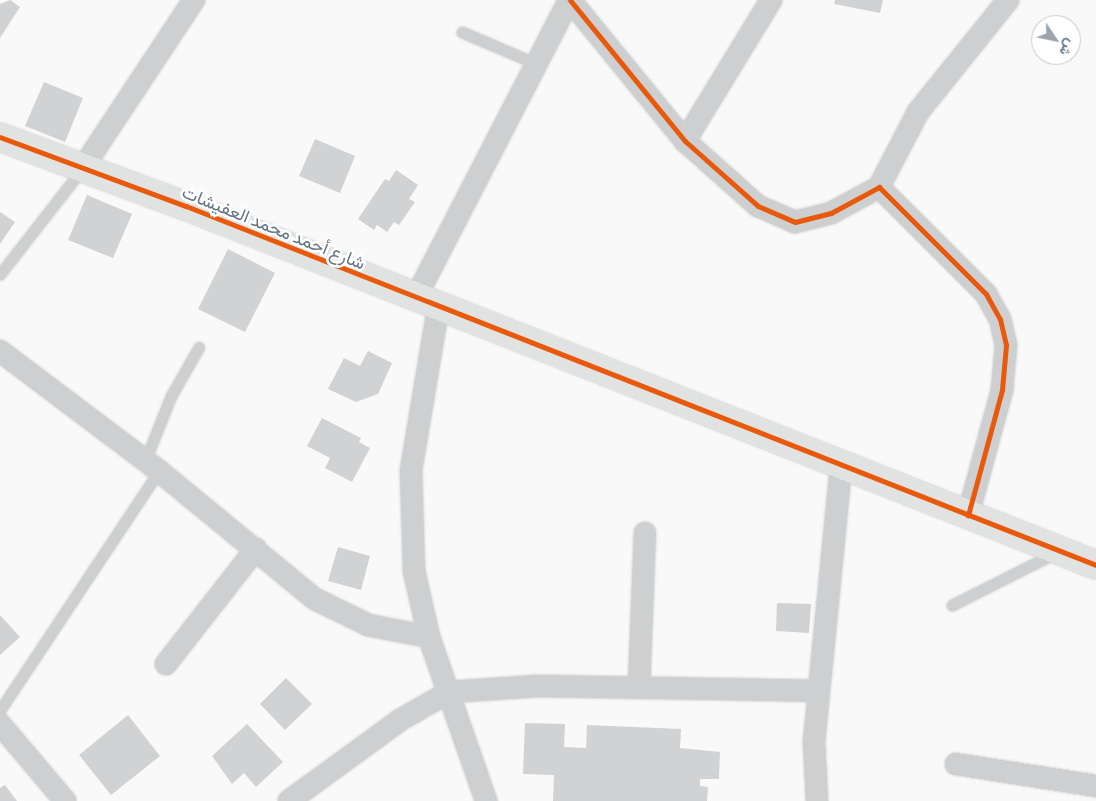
<!DOCTYPE html>
<html>
<head>
<meta charset="utf-8">
<style>
  body { margin:0 }
  #map { position:relative; width:1096px; height:801px; overflow:hidden; background:#f9f9f9; font-family:Barlow,Vazirmatn,sans-serif }
  div>[style] { position:absolute }
  [style*='--x'] { left:calc(var(--x)*1px); top:calc(var(--y)*1px); width:calc(var(--w)*1px); rotate:calc(var(--a)*1deg) }
  .building>* { inset:0; background:#d0d2d3 }
  .roads { filter:drop-shadow(0 0 1px #d5d6d7) drop-shadow(0 0 1px #d5d6d7) }
  .lane>* { height:11px; margin:-5.5px; padding:0 5.5px; transform-origin:5.5px; border-radius:5.5px; background:#cecfd0 }
  .street>* { height:22px; margin:-11px; padding:0 11px; transform-origin:11px; border-radius:11px; background:#cecfd0 }
  .secondary>* { height:28px; margin:-14px; padding:0 14px; transform-origin:14px; border-radius:14px; background:#e1e2e2 }
  .cycleway>* { height:5px; margin:-2.5px; padding:0 2.5px; transform-origin:2.5px; border-radius:2.5px; background:#e8590c }
  span { translate:-50% -50%; white-space:nowrap; text-align:center; line-height:1.15; -webkit-text-stroke:5px #fff; paint-order:stroke }
  .street-label { font-size:18px; color:#657683 }
  .north { position:absolute; left:1031px; top:15px; width:50px; height:50px; box-sizing:border-box; background:#fff; border:1px solid #c1c8cd; border-radius:50%; rotate:124deg; font-size:14px; font-weight:700; line-height:20px; text-align:center; color:#657683 }
  .north::after { content:''; display:block; margin:auto; width:18px; height:22px; background:#99a4ac; clip-path:polygon(50% 0,100% 100%,50% 72%,0 100%) }
</style>
</head>
<body>
<div id="map">
  <div class="building">
    <div style="clip-path:polygon(10px 0,20px 7px,0 38px,0 4px)"></div>
    <div style="clip-path:polygon(835px 0,883px 0,880px 13px,834px 4px)"></div>
    <div style="clip-path:polygon(44px 82px,83px 98px,65px 142px,25px 126px)"></div>
    <div style="clip-path:polygon(315px 139px,355px 156px,340px 193px,299px 176px)"></div>
    <div style="clip-path:polygon(396px 170px,418px 185px,409px 199px,415px 202px,399px 225px,394px 222px,387px 232px,377px 225px,374px 230px,358px 219px,385px 179px,389px 181px)"></div>
    <div style="clip-path:polygon(87px 195px,132px 214px,113px 258px,68px 240px)"></div>
    <div style="clip-path:polygon(0 212px,15px 222px,0 244px)"></div>
    <div style="clip-path:polygon(228px 249px,275px 273px,245px 332px,198px 309px)"></div>
    <div style="clip-path:polygon(368px 351px,392px 363px,378px 394px,356px 402px,328px 389px,344px 358px,360px 366px)"></div>
    <div style="clip-path:polygon(322px 418px,361px 438px,359px 442px,370px 448px,352px 482px,325px 468px,330px 458px,307px 446px)"></div>
    <div style="clip-path:polygon(338px 547px,370px 556px,361px 590px,328px 581px)"></div>
    <div style="clip-path:polygon(777px 603px,811px 604px,809px 633px,776px 631px)"></div>
    <div style="clip-path:polygon(0 615px,20px 637px,0 655px)"></div>
    <div style="clip-path:polygon(286px 678px,312px 704px,285px 730px,260px 704px)"></div>
    <div style="clip-path:polygon(128px 715px,160px 756px,111px 795px,79px 755px)"></div>
    <div style="clip-path:polygon(525px 723px,565px 724px,564px 747px,586px 748px,587px 725px,681px 729px,680px 748px,720px 752px,719px 779px,700px 779px,700px 786px,708px 787px,707px 801px,553px 801px,554px 775px,523px 774px)"></div>
    <div style="clip-path:polygon(247px 724px,283px 762px,256px 787px,244px 773px,232px 784px,212px 756px)"></div>
    <div style="clip-path:polygon(5px 785px,17px 801px,0 801px,0 788px)"></div>
  </div>
  <div class="roads">
    <div class="lane">
      <div style="--x:462;--y:32;--w:82;--a:23.1"></div>
      <div style="--x:0;--y:274;--w:133;--a:-52"></div>
      <div style="--x:145;--y:461;--w:70;--a:-68.2"></div>
      <div style="--x:171;--y:396;--w:56;--a:-60.3"></div>
      <div style="--x:952;--y:605;--w:118;--a:-26.8"></div>
      <div style="--x:0;--y:710;--w:287;--a:-56.4"></div>
    </div>
    <div class="street">
      <div style="--x:570;--y:0;--w:182;--a:50.8"></div>
      <div style="--x:685;--y:141;--w:98;--a:41.7"></div>
      <div style="--x:758;--y:206;--w:40;--a:23.4"></div>
      <div style="--x:795;--y:222;--w:37;--a:-14"></div>
      <div style="--x:831;--y:213;--w:55;--a:-28.4"></div>
      <div style="--x:879;--y:187;--w:151;--a:45"></div>
      <div style="--x:986;--y:294;--w:29;--a:61"></div>
      <div style="--x:1000;--y:319;--w:27;--a:77"></div>
      <div style="--x:1006;--y:345;--w:45;--a:95.1"></div>
      <div style="--x:1002;--y:390;--w:130;--a:105.2"></div>
      <div style="--x:685;--y:141;--w:165;--a:-58.6"></div>
      <div style="--x:82;--y:169;--w:203;--a:-56.5"></div>
      <div style="--x:879;--y:187;--w:85;--a:-62.5"></div>
      <div style="--x:918;--y:112;--w:144;--a:-51.2"></div>
      <div style="--x:415;--y:299;--w:336;--a:-62.7"></div>
      <div style="--x:438;--y:309;--w:163;--a:99.5"></div>
      <div style="--x:411;--y:470;--w:101;--a:88.3"></div>
      <div style="--x:414;--y:571;--w:68;--a:77.2"></div>
      <div style="--x:429;--y:637;--w:174;--a:70.8"></div>
      <div style="--x:0;--y:351;--w:199;--a:37"></div>
      <div style="--x:159;--y:471;--w:202;--a:39.4"></div>
      <div style="--x:315;--y:599;--w:59;--a:26.1"></div>
      <div style="--x:368;--y:625;--w:62;--a:11.1"></div>
      <div style="--x:166;--y:664;--w:146;--a:-52"></div>
      <div style="--x:639;--y:687;--w:154;--a:-87.8"></div>
      <div style="--x:0;--y:724;--w:101;--a:49.8"></div>
      <div style="--x:956;--y:764;--w:142;--a:8.9"></div>
      <div style="--x:289;--y:801;--w:137;--a:-36.1"></div>
      <div style="--x:400;--y:720;--w:56;--a:-29.7"></div>
      <div style="--x:449;--y:692;--w:89;--a:-3.9"></div>
      <div style="--x:538;--y:686;--w:280;--a:1"></div>
      <div style="--x:817;--y:801;--w:59;--a:-92.9"></div>
      <div style="--x:814;--y:742;--w:277;--a:-84.4"></div>
    </div>
    <div class="secondary">
      <div style="--x:0;--y:137;--w:198;--a:20.4"></div>
      <div style="--x:186;--y:206;--w:978;--a:21.53"></div>
    </div>
  </div>
  <div class="cycleway">
    <div style="--x:570;--y:0;--w:182;--a:50.8"></div>
    <div style="--x:685;--y:141;--w:98;--a:41.7"></div>
    <div style="--x:758;--y:206;--w:40;--a:23.4"></div>
    <div style="--x:795;--y:222;--w:37;--a:-14"></div>
    <div style="--x:831;--y:213;--w:55;--a:-28.4"></div>
    <div style="--x:879;--y:187;--w:151;--a:45"></div>
    <div style="--x:986;--y:294;--w:29;--a:61"></div>
    <div style="--x:1000;--y:319;--w:27;--a:77"></div>
    <div style="--x:1006;--y:345;--w:45;--a:95.1"></div>
    <div style="--x:1002;--y:390;--w:130;--a:105.2"></div>
    <div style="--x:0;--y:137;--w:198;--a:20.4"></div>
    <div style="--x:186;--y:206;--w:978;--a:21.53"></div>
  </div>
  <div class="street-label">
    <span style="left:274px;top:227px;rotate:22deg">شارع أحمد محمد العفيشات</span>
  </div>
  <div class="north">ش</div>
</div>
</body>
</html>
